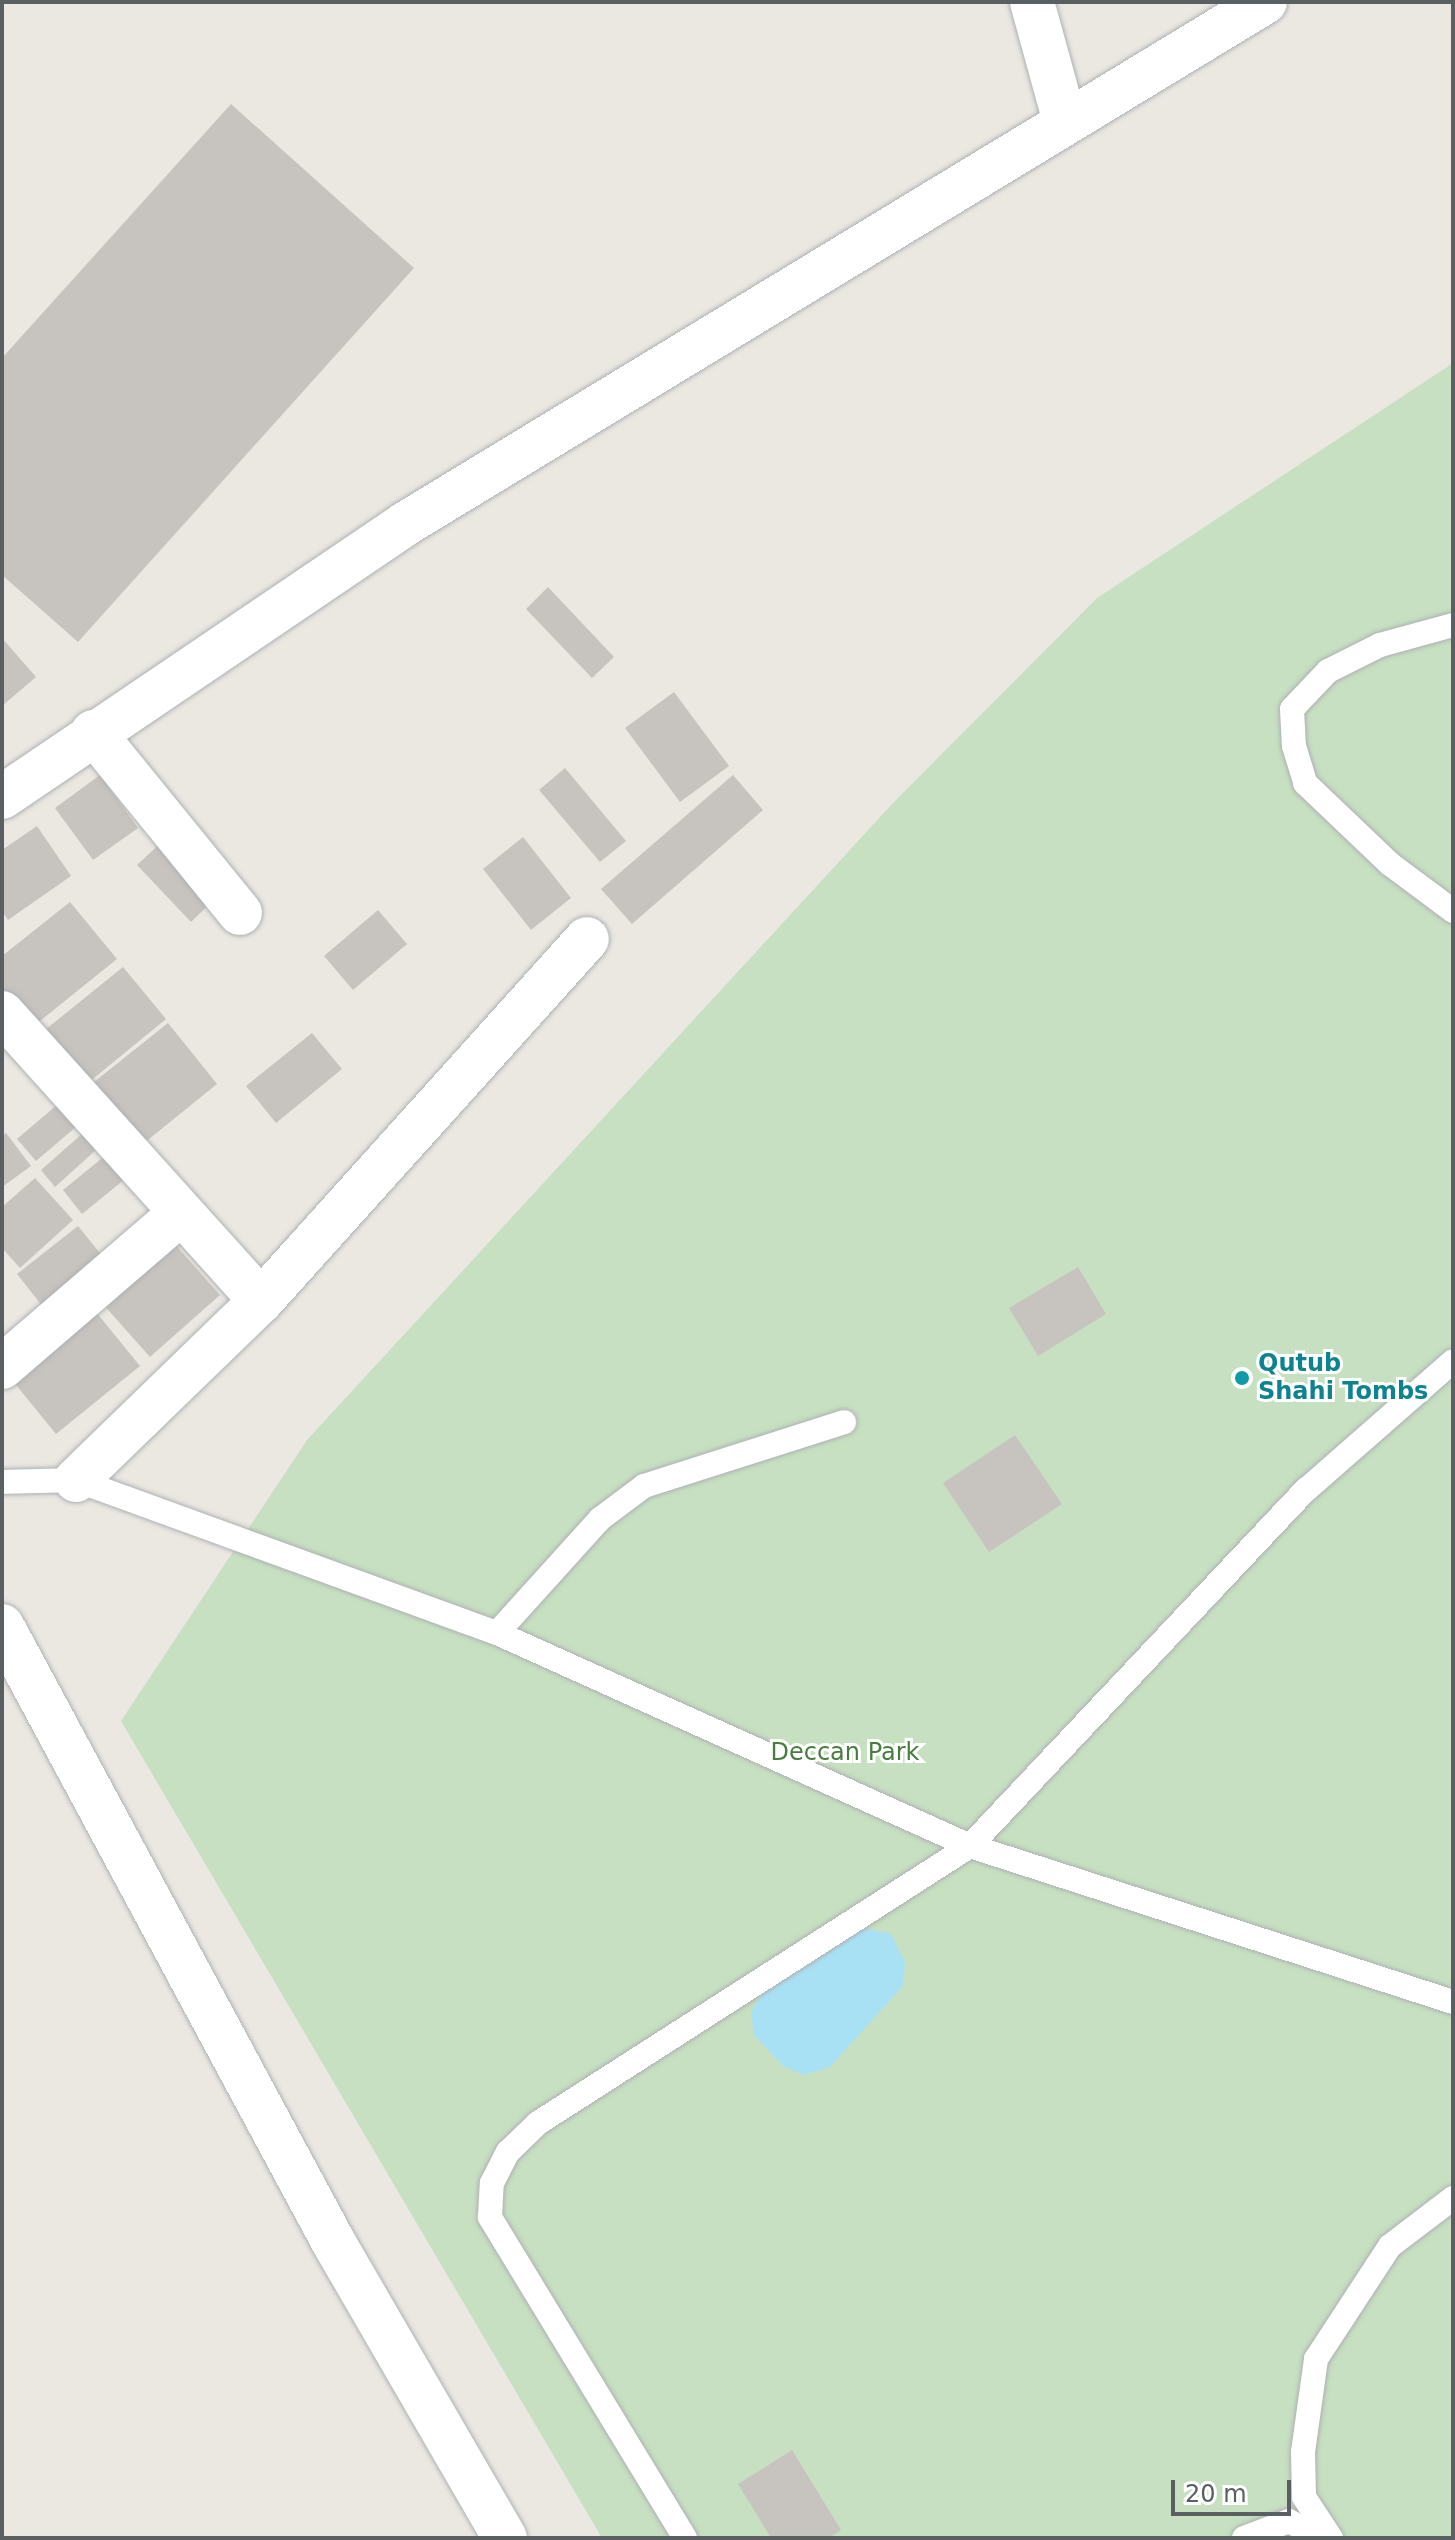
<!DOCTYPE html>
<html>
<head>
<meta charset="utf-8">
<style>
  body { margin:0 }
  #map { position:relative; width:1455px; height:2540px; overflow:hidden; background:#ebe8e2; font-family:"DejaVu Sans",sans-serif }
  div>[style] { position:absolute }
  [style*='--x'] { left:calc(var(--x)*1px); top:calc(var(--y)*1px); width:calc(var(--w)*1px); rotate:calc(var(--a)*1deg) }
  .green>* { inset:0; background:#c7e0c1 }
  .water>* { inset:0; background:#a9e1f4 }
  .building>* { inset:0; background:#c7c3bf }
  .roads { filter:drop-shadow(0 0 2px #aeb1b3) drop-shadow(0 0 2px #aeb1b3) }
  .service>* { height:24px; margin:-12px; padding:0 12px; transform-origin:12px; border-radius:12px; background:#fff }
  .minor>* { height:44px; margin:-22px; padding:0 22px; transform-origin:22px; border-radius:22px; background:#fff }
  .tertiary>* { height:44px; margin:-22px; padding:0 22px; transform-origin:22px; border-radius:22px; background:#fff }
  .dots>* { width:22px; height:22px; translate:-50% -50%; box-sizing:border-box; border:4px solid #fff; border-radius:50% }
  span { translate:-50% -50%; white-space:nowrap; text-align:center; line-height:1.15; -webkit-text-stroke:6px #fff; paint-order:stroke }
  .culture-label { font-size:24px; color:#0d838f; font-weight:700 }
  .left { translate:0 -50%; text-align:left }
  .park-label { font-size:24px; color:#477d3e }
  .frame { position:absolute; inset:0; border:4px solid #5a5f61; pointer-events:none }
  .scale { position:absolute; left:1171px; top:2480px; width:120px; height:36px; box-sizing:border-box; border:4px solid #5a5f61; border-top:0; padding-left:10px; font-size:24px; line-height:28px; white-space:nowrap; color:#5a5f61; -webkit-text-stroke:6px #fff; paint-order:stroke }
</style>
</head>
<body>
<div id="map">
  <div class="green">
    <div style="clip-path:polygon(1453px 363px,1453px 2538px,602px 2538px,121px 1721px,307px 1440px,893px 803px,1097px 598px)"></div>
  </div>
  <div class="water">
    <div style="clip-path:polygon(854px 1926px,891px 1934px,905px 1962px,903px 1986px,830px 2067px,804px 2075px,783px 2066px,754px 2035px,751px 2012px,764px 1990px)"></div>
  </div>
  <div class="building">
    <div style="clip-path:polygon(231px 104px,414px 268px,78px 642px,2px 575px,2px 358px)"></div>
    <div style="clip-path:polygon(548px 587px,614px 657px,592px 678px,526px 609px)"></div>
    <div style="clip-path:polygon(2px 638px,36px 677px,2px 706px)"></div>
    <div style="clip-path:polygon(674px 692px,729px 766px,680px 802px,625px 728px)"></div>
    <div style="clip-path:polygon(565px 768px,626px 841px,600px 862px,539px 790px)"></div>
    <div style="clip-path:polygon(100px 775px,138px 828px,93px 860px,55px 808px)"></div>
    <div style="clip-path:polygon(733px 775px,763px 810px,632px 924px,601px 889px)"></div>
    <div style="clip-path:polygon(37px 826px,71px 876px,8px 920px,2px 911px,2px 850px)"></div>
    <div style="clip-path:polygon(167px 837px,220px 894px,191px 922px,137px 865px)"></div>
    <div style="clip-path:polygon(523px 837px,571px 898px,531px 930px,483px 869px)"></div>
    <div style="clip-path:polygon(70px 902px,117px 959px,30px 1029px,2px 994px,2px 956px)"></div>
    <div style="clip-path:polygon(378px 910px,407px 944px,353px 990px,324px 956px)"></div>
    <div style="clip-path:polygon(123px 967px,166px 1019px,83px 1087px,40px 1034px)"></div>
    <div style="clip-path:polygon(168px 1023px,217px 1084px,133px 1152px,84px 1090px)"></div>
    <div style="clip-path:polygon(312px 1033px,342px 1069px,276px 1123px,246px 1086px)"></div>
    <div style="clip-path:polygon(58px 1104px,77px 1126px,36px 1161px,17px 1139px)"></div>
    <div style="clip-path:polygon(6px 1133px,31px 1166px,2px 1187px,2px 1136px)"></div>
    <div style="clip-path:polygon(83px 1133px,97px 1149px,55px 1187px,41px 1170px)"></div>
    <div style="clip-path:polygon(106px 1155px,125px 1179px,82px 1214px,63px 1190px)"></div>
    <div style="clip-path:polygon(35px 1178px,73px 1220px,20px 1268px,2px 1248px,2px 1207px)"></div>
    <div style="clip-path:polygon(78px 1226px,108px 1263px,47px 1312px,17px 1274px)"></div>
    <div style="clip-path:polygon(172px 1241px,220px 1295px,150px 1357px,102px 1303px)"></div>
    <div style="clip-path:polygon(1078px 1267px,1106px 1314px,1038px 1356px,1009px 1308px)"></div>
    <div style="clip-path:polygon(96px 1312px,140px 1366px,56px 1434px,12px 1380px)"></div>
    <div style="clip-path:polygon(1015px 1435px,1062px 1504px,989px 1552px,943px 1483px)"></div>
    <div style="clip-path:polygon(792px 2450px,841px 2530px,829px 2538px,771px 2538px,738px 2484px)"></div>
  </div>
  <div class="roads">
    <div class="service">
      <div style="--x:1453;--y:625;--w:76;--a:164.7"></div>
      <div style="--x:1380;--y:645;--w:58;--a:153.4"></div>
      <div style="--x:1328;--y:671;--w:52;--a:133.5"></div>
      <div style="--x:1292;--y:709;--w:37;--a:87"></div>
      <div style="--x:1294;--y:746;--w:39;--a:73"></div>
      <div style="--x:1305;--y:783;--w:117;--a:43.6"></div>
      <div style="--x:1390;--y:864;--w:79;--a:36.7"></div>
      <div style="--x:2;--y:1482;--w:74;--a:-1.5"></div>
      <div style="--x:76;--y:1480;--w:448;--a:20"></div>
      <div style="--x:497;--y:1633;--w:519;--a:24.24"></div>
      <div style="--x:970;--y:1846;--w:491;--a:-46.7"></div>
      <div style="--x:1307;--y:1489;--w:194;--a:-41.2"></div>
      <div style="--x:497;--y:1633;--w:154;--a:-47.9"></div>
      <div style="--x:600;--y:1519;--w:55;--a:-36.9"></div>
      <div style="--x:644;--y:1486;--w:210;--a:-17.7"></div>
      <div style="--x:685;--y:2538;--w:376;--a:-121.3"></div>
      <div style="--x:490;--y:2217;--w:34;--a:-87"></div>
      <div style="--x:492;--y:2183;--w:35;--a:-63"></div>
      <div style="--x:508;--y:2152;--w:42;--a:-44"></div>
      <div style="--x:538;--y:2123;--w:513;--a:-32.67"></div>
      <div style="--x:970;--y:1846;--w:508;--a:17.9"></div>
      <div style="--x:1244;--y:2538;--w:48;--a:-20.7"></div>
      <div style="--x:1289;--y:2521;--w:36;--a:28"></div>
      <div style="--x:1331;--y:2538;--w:49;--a:-123.4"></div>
      <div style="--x:1304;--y:2497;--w:45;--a:-91.3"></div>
      <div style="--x:1303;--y:2452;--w:94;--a:-82"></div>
      <div style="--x:1316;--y:2359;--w:135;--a:-56.8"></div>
      <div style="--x:1390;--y:2246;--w:79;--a:-37.3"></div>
    </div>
    <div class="minor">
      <div style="--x:1032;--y:2;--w:124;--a:74.6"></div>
      <div style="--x:93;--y:732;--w:233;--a:50.9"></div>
      <div style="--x:2;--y:1013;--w:387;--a:48"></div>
      <div style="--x:2;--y:1367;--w:235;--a:-40.7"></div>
      <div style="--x:76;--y:1480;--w:257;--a:-44.1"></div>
      <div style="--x:261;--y:1301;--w:487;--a:-48"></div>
    </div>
    <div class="tertiary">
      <div style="--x:2;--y:797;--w:487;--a:-34.1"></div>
      <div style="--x:405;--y:524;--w:1006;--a:-31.26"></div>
      <div style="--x:2;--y:1626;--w:701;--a:61.72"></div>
      <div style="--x:334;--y:2243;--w:341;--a:59.9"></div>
    </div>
  </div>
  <div class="dots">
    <div style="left:1242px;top:1378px;background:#0f9aa8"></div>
  </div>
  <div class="culture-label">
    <span class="left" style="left:1258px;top:1378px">Qutub<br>Shahi Tombs</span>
  </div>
  <div class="park-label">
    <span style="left:845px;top:1753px">Deccan Park</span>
  </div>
  <div class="frame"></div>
  <div class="scale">20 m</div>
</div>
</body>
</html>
